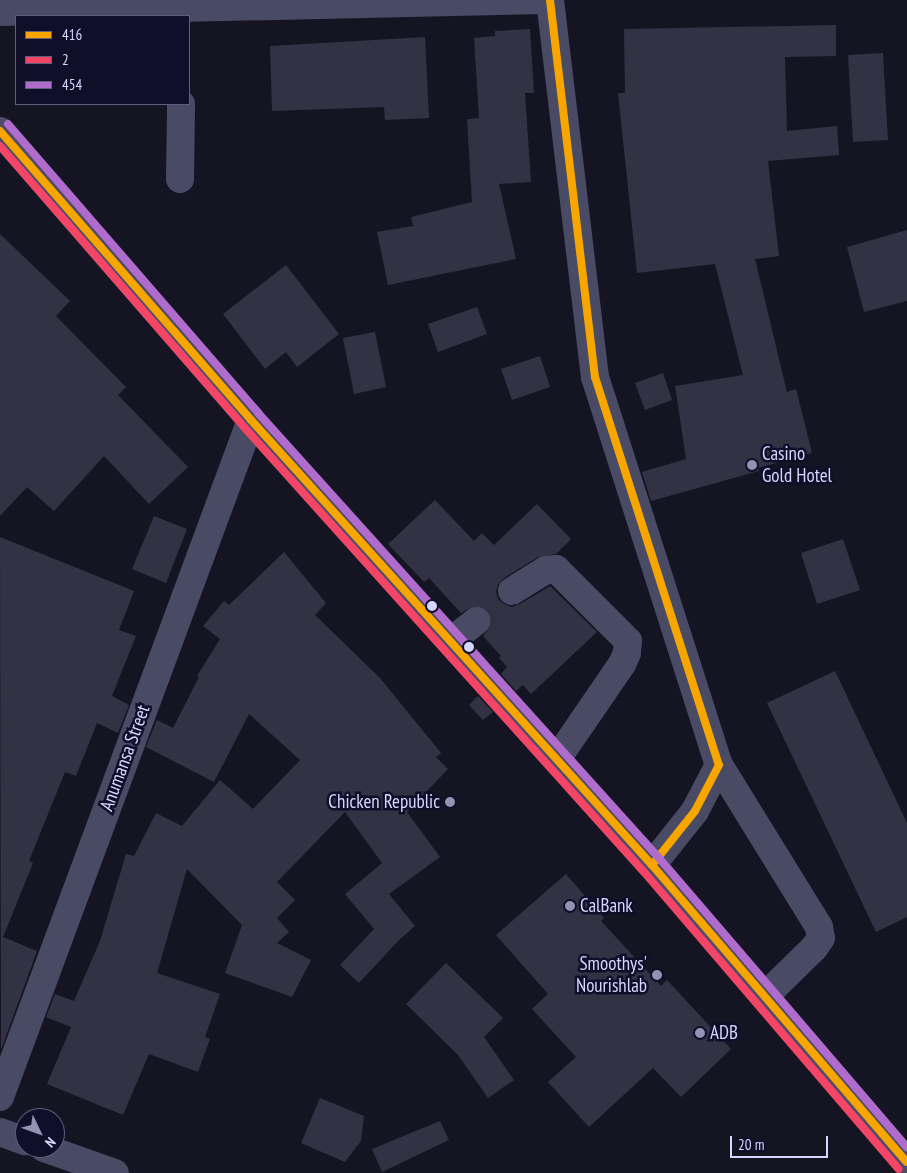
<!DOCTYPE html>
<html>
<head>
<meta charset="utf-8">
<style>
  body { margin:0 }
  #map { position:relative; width:907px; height:1173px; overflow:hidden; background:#151423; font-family:"PT Sans Narrow",sans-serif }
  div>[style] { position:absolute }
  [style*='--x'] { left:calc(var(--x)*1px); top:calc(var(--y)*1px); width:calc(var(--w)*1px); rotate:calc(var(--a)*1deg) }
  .building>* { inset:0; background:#333245 }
  .minor-tunnel>* { height:28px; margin-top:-14px; transform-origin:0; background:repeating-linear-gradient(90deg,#323144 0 28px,transparent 0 42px) }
  .minor>* { height:28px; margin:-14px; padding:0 14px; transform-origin:14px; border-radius:14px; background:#494a64 }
  .major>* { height:28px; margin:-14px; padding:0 14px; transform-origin:14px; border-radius:14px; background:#514b69 }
  .bus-1>* { height:8px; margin:-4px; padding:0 4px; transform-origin:4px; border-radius:4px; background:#f7a600 }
  .bus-2>* { height:8px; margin:-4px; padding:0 4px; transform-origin:4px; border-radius:4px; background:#f34667 }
  .bus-3>* { height:8px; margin:-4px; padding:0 4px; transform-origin:4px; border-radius:4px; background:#b06ccc }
  .dots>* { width:14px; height:14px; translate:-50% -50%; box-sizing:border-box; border:2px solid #100e29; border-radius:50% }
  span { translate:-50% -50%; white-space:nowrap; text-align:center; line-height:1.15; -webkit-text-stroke:5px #100e29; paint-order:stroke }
  .poi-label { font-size:19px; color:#d7d6ff }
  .left { translate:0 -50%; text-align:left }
  .right { translate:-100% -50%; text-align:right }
  .street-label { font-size:19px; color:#d7d6ff }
  .legend { position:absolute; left:15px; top:15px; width:175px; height:90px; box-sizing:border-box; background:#100e29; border:1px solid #605e7f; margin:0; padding:6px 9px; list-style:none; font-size:15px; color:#d7d6ff }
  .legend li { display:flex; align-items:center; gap:10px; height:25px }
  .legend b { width:25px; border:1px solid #605e7f }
  .north { position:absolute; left:15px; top:1108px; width:50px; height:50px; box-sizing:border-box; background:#100e29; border:1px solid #605e7f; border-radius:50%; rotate:132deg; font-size:14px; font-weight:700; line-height:20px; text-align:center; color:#d7d6ff }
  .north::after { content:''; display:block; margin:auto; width:18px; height:22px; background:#9392b2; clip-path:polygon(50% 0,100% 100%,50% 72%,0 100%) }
  .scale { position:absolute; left:730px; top:1136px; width:98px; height:22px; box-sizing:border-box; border:2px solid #d7d6ff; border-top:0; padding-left:6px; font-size:15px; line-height:18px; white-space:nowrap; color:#d7d6ff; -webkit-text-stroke:4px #100e29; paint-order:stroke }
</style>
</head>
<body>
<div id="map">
  <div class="building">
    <div style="clip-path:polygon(836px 25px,836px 56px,785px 57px,787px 131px,837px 126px,839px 155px,768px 161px,779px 256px,755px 259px,787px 392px,796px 389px,812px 453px,758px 468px,759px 471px,651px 501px,642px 472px,686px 459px,675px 386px,743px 375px,715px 264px,637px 273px,618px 93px,625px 93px,624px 29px)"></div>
    <div style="clip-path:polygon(530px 29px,534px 93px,525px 93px,531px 182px,499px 184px,516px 259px,388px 285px,377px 232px,413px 226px,411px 217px,472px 202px,467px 119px,479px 118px,474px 38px,495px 36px,495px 31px)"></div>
    <div style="clip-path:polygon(425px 37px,429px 118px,385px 120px,384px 107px,272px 111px,270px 46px)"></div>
    <div style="clip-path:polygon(883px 53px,888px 140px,853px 142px,848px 55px)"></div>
    <div style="clip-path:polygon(907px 230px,907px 301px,864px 312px,847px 247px)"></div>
    <div style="clip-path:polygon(0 234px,70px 301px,56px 316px,126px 387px,118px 395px,188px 467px,149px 504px,104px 456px,54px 511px,27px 487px,0 516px)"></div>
    <div style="clip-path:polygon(286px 265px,339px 334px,297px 367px,286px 352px,265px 369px,223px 314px)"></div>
    <div style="clip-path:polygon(477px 307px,487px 334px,438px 352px,428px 324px)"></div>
    <div style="clip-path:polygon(375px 332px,386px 387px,354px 394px,343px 338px)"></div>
    <div style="clip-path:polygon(540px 356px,550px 387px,512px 400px,501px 369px)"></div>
    <div style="clip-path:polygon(663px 373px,672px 400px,645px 410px,635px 383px)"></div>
    <div style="clip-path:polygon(435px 500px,474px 541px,482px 533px,494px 545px,537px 504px,571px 539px,556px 554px,538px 557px,504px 578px,498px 584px,496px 592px,498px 599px,504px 604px,512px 607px,520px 604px,550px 586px,597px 632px,531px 694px,523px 685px,516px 691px,501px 674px,507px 667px,499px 658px,501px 656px,483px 636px,491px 626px,491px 618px,488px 611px,481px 606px,474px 606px,461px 613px,429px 578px,424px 582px,388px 544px)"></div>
    <div style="clip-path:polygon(154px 516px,187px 529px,166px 583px,132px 569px)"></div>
    <div style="clip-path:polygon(0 537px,134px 591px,119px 630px,136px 636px,112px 696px,129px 705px,118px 733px,97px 723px,76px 776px,65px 772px,29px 861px,33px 863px,3px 937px,37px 951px,1px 1050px)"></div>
    <div style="clip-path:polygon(843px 539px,860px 590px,817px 604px,801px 553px)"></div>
    <div style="clip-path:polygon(284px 552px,326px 603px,315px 615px,380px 678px,441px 753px,436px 757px,448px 769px,407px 812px,440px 857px,389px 894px,415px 926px,399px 940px,359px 983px,340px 965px,374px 929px,345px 894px,382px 863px,345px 812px,277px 882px,295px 900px,277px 918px,289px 932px,277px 943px,311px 960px,292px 997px,225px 973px,242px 925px,187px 869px,157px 973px,220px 994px,205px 1037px,210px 1039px,198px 1072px,149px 1054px,123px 1115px,47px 1084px,71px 1027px,46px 1017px,55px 994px,74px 1001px,100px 941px,126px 854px,134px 856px,156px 813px,182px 826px,220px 780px,253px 809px,300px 760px,249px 714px,214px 782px,146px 747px,157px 720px,173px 728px,199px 677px,197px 676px,220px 639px,203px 626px,224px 601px,229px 605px)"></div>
    <div style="clip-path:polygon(835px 671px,907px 823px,907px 917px,876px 932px,767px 703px)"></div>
    <div style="clip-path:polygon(478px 696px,493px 712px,483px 720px,469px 705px)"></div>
    <div style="clip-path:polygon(566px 874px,604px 918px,601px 921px,661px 986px,667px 980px,731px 1049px,681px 1097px,653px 1068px,589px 1127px,548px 1082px,576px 1057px,532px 1009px,548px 994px,496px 935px)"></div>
    <div style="clip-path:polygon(446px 963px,503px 1018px,484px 1037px,514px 1080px,488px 1098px,458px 1055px,406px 1004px)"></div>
    <div style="clip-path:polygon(320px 1098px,364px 1116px,361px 1141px,345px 1162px,301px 1143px)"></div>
    <div style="clip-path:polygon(440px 1121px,449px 1140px,382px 1172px,372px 1149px)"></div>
  </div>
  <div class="minor-tunnel">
    <div style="--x:476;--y:621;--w:47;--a:-39.8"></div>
  </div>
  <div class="minor">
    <div style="--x:550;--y:0;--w:380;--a:83.2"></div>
    <div style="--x:595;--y:377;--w:407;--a:72.3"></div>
    <div style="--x:719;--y:765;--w:52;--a:117.6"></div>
    <div style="--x:695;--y:811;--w:69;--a:128.5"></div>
    <div style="--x:0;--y:12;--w:546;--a:-1.26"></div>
    <div style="--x:180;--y:179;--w:75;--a:-89.2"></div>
    <div style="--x:512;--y:591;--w:40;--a:-32"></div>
    <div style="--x:546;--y:570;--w:10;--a:-6"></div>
    <div style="--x:556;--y:569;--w:102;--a:45"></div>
    <div style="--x:628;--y:641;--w:12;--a:95"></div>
    <div style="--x:627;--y:653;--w:12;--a:114"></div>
    <div style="--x:622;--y:664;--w:115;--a:124.4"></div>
    <div style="--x:452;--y:640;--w:31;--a:-38"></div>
    <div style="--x:719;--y:765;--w:190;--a:58.3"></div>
    <div style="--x:819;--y:927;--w:11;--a:80"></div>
    <div style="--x:821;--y:938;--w:12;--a:125"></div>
    <div style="--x:814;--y:948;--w:69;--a:135.6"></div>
    <div style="--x:0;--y:1097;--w:722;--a:-69.66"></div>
    <div style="--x:0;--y:1132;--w:27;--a:20"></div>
    <div style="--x:44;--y:1148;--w:75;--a:19.4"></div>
  </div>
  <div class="major">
    <div style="--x:0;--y:131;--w:383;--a:49"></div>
    <div style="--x:251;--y:420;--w:599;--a:47.98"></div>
    <div style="--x:652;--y:865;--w:391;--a:49.4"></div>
  </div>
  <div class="bus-1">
    <div style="--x:550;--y:0;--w:380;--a:83.2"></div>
    <div style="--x:595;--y:377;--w:407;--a:72.3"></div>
    <div style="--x:719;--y:765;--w:52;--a:117.6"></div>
    <div style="--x:695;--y:811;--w:69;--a:128.5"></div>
    <div style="--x:0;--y:131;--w:383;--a:49"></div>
    <div style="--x:251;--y:420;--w:599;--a:47.98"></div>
    <div style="--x:652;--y:865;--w:391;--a:49.4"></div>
  </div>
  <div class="bus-2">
    <div style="--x:0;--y:146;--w:372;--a:49"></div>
    <div style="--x:244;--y:427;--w:598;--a:48.05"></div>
    <div style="--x:644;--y:872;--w:391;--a:49.4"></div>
  </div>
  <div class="bus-3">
    <div style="--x:8;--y:124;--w:382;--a:49.1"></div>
    <div style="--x:258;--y:413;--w:599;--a:47.98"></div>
    <div style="--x:659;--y:858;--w:381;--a:49.4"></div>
  </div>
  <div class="dots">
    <div style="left:752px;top:465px;background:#9392b2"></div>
    <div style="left:432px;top:606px;background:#d7d6ff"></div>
    <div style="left:469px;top:647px;background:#d7d6ff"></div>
    <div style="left:450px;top:802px;background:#9392b2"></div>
    <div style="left:570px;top:906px;background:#9392b2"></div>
    <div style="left:657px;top:975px;background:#9392b2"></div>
    <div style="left:700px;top:1033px;background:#9392b2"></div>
  </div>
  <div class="poi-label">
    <span class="left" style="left:762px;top:465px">Casino<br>Gold Hotel</span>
    <span class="right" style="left:440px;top:802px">Chicken Republic</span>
    <span class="left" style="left:580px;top:906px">CalBank</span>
    <span class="right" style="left:647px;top:975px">Smoothys'<br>Nourishlab</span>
    <span class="left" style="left:710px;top:1033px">ADB</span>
  </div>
  <div class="street-label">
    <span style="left:125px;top:758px;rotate:-70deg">Anumansa Street</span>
  </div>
  <ul class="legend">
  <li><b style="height:6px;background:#f7a600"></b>416</li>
  <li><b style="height:6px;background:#f34667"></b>2</li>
  <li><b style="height:6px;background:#b06ccc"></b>454</li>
  </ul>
  <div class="north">N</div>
  <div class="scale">20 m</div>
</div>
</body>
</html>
